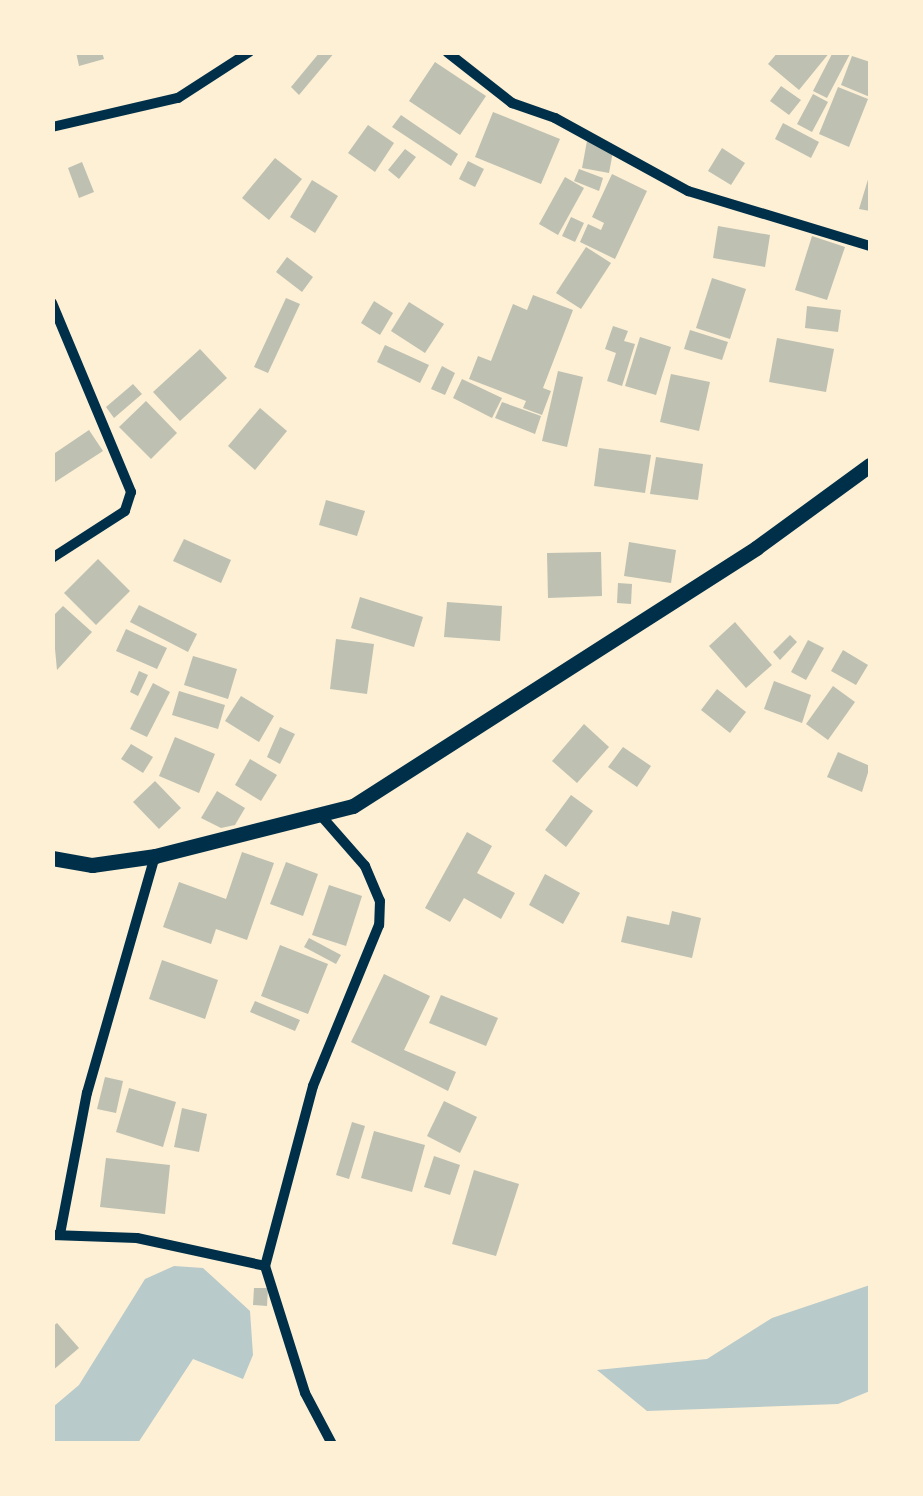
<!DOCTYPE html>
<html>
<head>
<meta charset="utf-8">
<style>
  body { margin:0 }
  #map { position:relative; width:923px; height:1496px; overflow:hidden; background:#fdf0d5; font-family:Helvetica,sans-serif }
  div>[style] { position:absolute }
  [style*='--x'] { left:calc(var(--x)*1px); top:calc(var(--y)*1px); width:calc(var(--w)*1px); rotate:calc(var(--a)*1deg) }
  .green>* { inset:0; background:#b9caca }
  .building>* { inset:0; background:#bec0b2 }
  .minor>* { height:10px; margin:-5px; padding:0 5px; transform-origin:5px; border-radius:5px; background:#003049 }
  .tertiary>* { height:15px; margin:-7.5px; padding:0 7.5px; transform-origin:7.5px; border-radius:7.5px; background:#003049 }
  span { translate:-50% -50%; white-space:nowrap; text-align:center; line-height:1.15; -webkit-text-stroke:8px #fdf0d5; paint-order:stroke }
  .frame { position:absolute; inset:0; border:55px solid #fdf0d5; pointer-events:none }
</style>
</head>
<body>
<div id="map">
  <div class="green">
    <div style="clip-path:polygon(174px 1266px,203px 1268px,250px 1311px,253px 1355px,243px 1379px,193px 1359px,138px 1443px,53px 1443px,53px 1407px,79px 1385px,145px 1279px)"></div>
    <div style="clip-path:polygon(870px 1285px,870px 1391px,838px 1404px,647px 1411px,597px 1370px,707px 1359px,772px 1318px)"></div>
  </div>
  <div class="building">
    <div style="clip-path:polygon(76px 52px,102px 52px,104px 59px,79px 66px)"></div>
    <div style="clip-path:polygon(320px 52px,335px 52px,299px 95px,291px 87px)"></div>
    <div style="clip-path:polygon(778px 52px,830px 52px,799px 90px,768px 64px)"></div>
    <div style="clip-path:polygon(833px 52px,851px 52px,827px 98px,813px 91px)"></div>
    <div style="clip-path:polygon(852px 56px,870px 62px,870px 97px,841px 85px)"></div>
    <div style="clip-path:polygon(435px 62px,486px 96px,460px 135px,409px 101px)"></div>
    <div style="clip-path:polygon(781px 86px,801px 100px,789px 115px,770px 101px)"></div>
    <div style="clip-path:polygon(838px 87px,868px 99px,849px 147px,819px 134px)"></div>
    <div style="clip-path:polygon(813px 94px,828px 102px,812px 132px,797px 124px)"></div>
    <div style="clip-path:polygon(493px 112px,560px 139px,541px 184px,475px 157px)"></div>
    <div style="clip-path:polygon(401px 115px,458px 154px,451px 166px,392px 127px)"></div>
    <div style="clip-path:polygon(783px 123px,819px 142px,811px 158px,775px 139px)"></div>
    <div style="clip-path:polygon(368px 125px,394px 143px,375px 172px,348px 153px)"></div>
    <div style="clip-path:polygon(587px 141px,614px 146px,609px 173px,582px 168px)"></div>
    <div style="clip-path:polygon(722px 148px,745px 163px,731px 185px,708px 171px)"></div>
    <div style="clip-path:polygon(405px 149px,416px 157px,399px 179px,388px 170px)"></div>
    <div style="clip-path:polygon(275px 158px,302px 179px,269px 220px,242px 198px)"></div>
    <div style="clip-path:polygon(468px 161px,484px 169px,475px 187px,459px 179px)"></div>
    <div style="clip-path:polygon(82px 162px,94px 192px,79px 198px,68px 168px)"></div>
    <div style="clip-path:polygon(579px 169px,603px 178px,599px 191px,574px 181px)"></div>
    <div style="clip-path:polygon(870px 173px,870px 211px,859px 209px)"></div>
    <div style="clip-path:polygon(612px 174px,647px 191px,615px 259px,580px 242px,588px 224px,601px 230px,604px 223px,592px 217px)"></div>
    <div style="clip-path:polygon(565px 177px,584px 188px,558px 235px,539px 224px)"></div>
    <div style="clip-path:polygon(312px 180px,338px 196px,315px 233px,290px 217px)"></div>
    <div style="clip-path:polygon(571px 217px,584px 223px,575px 242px,562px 236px)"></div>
    <div style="clip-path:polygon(718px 226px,770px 235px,765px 267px,713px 258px)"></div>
    <div style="clip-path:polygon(812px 236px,845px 247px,827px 300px,795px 290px)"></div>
    <div style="clip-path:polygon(586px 247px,611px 263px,581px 309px,556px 293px)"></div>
    <div style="clip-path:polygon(287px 257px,313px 277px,302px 292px,276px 272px)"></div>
    <div style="clip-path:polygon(712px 278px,746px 289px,730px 339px,696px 328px)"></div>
    <div style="clip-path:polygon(533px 295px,573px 310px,543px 388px,551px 391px,542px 415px,523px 408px,526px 401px,469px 379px,478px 356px,491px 361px,513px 304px,527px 310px)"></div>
    <div style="clip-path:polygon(286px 298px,300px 304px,268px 373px,254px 367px)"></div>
    <div style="clip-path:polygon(374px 301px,393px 313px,380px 335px,361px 323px)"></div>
    <div style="clip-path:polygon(409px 302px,444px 324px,425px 353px,391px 331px)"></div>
    <div style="clip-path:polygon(807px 306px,841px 310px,838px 332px,805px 328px)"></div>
    <div style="clip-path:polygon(613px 326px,628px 331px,624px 341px,635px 344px,622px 386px,607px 381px,616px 353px,605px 349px)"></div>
    <div style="clip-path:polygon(690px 330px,728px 342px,722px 360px,684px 349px)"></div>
    <div style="clip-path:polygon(640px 337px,671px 347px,656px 395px,625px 386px)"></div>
    <div style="clip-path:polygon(777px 338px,834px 349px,826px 392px,769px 382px)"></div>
    <div style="clip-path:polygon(385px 345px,429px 365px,420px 383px,377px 362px)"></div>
    <div style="clip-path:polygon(200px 349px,227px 378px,180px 421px,153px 392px)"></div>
    <div style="clip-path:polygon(442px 366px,455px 373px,445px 395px,431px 389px)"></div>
    <div style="clip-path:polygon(558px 371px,583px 377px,567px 447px,542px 441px)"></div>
    <div style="clip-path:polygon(671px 374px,710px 382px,699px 431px,660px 422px)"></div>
    <div style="clip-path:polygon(462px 379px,502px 398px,492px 418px,453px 398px)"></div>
    <div style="clip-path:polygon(133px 384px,142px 394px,114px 418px,106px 407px)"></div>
    <div style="clip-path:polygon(146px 401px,177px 433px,151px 459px,119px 427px)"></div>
    <div style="clip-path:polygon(502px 402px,541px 416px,535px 434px,495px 418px)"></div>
    <div style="clip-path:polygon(260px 408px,287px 431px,255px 470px,228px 446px)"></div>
    <div style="clip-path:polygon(89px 430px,103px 451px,52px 484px,52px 455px)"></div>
    <div style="clip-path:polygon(599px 448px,651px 455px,645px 493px,594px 486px)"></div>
    <div style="clip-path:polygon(656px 457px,703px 464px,698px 500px,650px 494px)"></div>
    <div style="clip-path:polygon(326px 500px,365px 511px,357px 536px,319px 525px)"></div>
    <div style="clip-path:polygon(184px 539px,231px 560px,221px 583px,173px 561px)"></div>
    <div style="clip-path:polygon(629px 542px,676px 550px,671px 583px,624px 576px)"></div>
    <div style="clip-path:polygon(601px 552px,602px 596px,548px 598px,547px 553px)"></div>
    <div style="clip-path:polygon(98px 559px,130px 591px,96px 625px,64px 593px)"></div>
    <div style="clip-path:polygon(618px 583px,632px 584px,631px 604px,617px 603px)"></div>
    <div style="clip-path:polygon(360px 597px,423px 617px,414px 647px,351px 628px)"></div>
    <div style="clip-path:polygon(447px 602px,502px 606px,500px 641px,444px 637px)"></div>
    <div style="clip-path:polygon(139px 605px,197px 634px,188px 652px,130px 622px)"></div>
    <div style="clip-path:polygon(63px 606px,92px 632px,57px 670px,52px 617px)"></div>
    <div style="clip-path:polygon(735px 622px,772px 665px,746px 688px,709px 646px)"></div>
    <div style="clip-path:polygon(126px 629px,167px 648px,157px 669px,116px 651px)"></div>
    <div style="clip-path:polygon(790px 635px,797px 642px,780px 660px,773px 652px)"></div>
    <div style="clip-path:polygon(336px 639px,374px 644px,367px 694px,330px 689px)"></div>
    <div style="clip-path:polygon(808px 640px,824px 648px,806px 680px,791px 672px)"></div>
    <div style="clip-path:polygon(843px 650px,868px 665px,856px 685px,831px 671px)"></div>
    <div style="clip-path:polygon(193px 656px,237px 669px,228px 699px,184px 685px)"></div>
    <div style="clip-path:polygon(139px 671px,148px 675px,138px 696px,130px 692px)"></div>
    <div style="clip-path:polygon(774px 681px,811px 695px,802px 723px,764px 709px)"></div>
    <div style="clip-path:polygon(153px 683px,170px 692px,147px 737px,130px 729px)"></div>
    <div style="clip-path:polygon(833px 686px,855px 702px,828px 740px,806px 724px)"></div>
    <div style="clip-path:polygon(717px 689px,746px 712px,730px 733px,701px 710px)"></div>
    <div style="clip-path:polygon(179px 691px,225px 705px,218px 729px,172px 715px)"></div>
    <div style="clip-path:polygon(241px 696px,274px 716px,259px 742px,225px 721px)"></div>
    <div style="clip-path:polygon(584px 724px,609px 747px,577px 783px,552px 761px)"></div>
    <div style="clip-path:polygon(280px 727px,295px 734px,280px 764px,267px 757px)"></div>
    <div style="clip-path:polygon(175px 737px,215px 754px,199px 793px,159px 776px)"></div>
    <div style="clip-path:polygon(131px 744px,153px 757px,143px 773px,121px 759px)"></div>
    <div style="clip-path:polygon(623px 747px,651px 766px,637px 787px,608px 767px)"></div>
    <div style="clip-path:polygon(838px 752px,870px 766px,862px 792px,827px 777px)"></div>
    <div style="clip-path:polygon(250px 759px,277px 775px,261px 801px,235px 785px)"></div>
    <div style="clip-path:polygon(155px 781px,181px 808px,159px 829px,133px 802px)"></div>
    <div style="clip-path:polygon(217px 791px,245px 808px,235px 825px,221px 828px,201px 818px)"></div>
    <div style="clip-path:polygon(571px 795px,593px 811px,566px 847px,545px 830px)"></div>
    <div style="clip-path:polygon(467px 832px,492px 846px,477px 873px,515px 893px,501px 919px,464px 898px,450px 922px,425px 908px)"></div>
    <div style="clip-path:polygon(242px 852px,274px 863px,247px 940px,216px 929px,211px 944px,163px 927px,179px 882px,226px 899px)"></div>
    <div style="clip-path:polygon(286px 862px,318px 874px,303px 916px,270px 904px)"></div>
    <div style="clip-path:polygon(545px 874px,580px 893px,563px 924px,529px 905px)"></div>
    <div style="clip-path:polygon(329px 885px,362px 896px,346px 946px,312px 935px)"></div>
    <div style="clip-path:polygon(672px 911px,701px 918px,692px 958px,621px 942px,627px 916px,669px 925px)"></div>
    <div style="clip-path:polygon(309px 938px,341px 955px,336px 964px,304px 947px)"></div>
    <div style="clip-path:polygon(280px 945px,328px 964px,308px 1014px,261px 996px)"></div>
    <div style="clip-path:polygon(162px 960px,218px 980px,205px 1019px,149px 999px)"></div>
    <div style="clip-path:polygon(384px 974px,430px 996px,404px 1050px,456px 1072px,448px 1091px,351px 1042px)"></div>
    <div style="clip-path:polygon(441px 995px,498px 1018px,486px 1046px,429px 1023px)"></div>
    <div style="clip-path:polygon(255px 1001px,300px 1020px,295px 1031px,250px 1012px)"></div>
    <div style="clip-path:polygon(105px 1077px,123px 1081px,116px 1113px,97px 1109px)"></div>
    <div style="clip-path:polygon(129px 1088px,176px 1102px,163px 1147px,116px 1132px)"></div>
    <div style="clip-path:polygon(444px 1101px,477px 1117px,460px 1153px,427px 1136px)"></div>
    <div style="clip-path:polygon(182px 1108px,207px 1114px,199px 1152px,174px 1147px)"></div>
    <div style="clip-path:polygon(352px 1122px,365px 1126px,349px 1179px,336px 1175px)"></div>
    <div style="clip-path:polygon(374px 1131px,425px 1145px,412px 1192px,361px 1178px)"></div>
    <div style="clip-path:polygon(434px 1156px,460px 1165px,450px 1195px,424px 1187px)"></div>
    <div style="clip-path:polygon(106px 1158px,170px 1165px,165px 1214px,100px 1207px)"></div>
    <div style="clip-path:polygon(474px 1170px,519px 1184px,496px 1256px,452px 1244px)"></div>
    <div style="clip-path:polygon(254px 1288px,268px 1288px,267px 1306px,253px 1305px)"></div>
    <div style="clip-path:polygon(57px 1323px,79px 1348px,52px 1371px,52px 1327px)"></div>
  </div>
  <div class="minor">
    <div style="--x:447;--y:52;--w:83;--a:38.1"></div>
    <div style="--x:512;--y:103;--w:46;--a:19.2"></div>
    <div style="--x:555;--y:118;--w:152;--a:28.8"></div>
    <div style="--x:688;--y:191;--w:190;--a:16.8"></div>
    <div style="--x:52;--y:127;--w:129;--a:-13"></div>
    <div style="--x:178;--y:98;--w:85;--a:-32.9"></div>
    <div style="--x:52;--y:303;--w:205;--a:67.3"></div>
    <div style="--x:131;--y:492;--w:20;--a:108"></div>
    <div style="--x:125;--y:511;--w:87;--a:147.2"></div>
    <div style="--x:323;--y:818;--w:64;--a:48.8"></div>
    <div style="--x:365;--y:866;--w:38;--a:67"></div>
    <div style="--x:380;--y:901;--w:24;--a:92"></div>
    <div style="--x:379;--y:925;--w:174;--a:112.3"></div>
    <div style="--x:313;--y:1086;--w:186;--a:104.9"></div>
    <div style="--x:265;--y:1266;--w:133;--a:72.5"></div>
    <div style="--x:305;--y:1393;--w:58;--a:62.1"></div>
    <div style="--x:60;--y:1234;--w:144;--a:-79.2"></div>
    <div style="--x:87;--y:1093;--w:247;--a:-74"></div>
    <div style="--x:52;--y:1235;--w:85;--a:2"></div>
    <div style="--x:137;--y:1238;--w:131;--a:12.3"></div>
  </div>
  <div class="tertiary">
    <div style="--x:52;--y:858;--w:41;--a:9.9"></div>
    <div style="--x:92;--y:865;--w:64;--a:-8.1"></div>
    <div style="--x:155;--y:856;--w:204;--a:-14.2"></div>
    <div style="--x:353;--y:806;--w:479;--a:-32.6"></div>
    <div style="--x:756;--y:548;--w:141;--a:-36.1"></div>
  </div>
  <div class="frame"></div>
</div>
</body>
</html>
